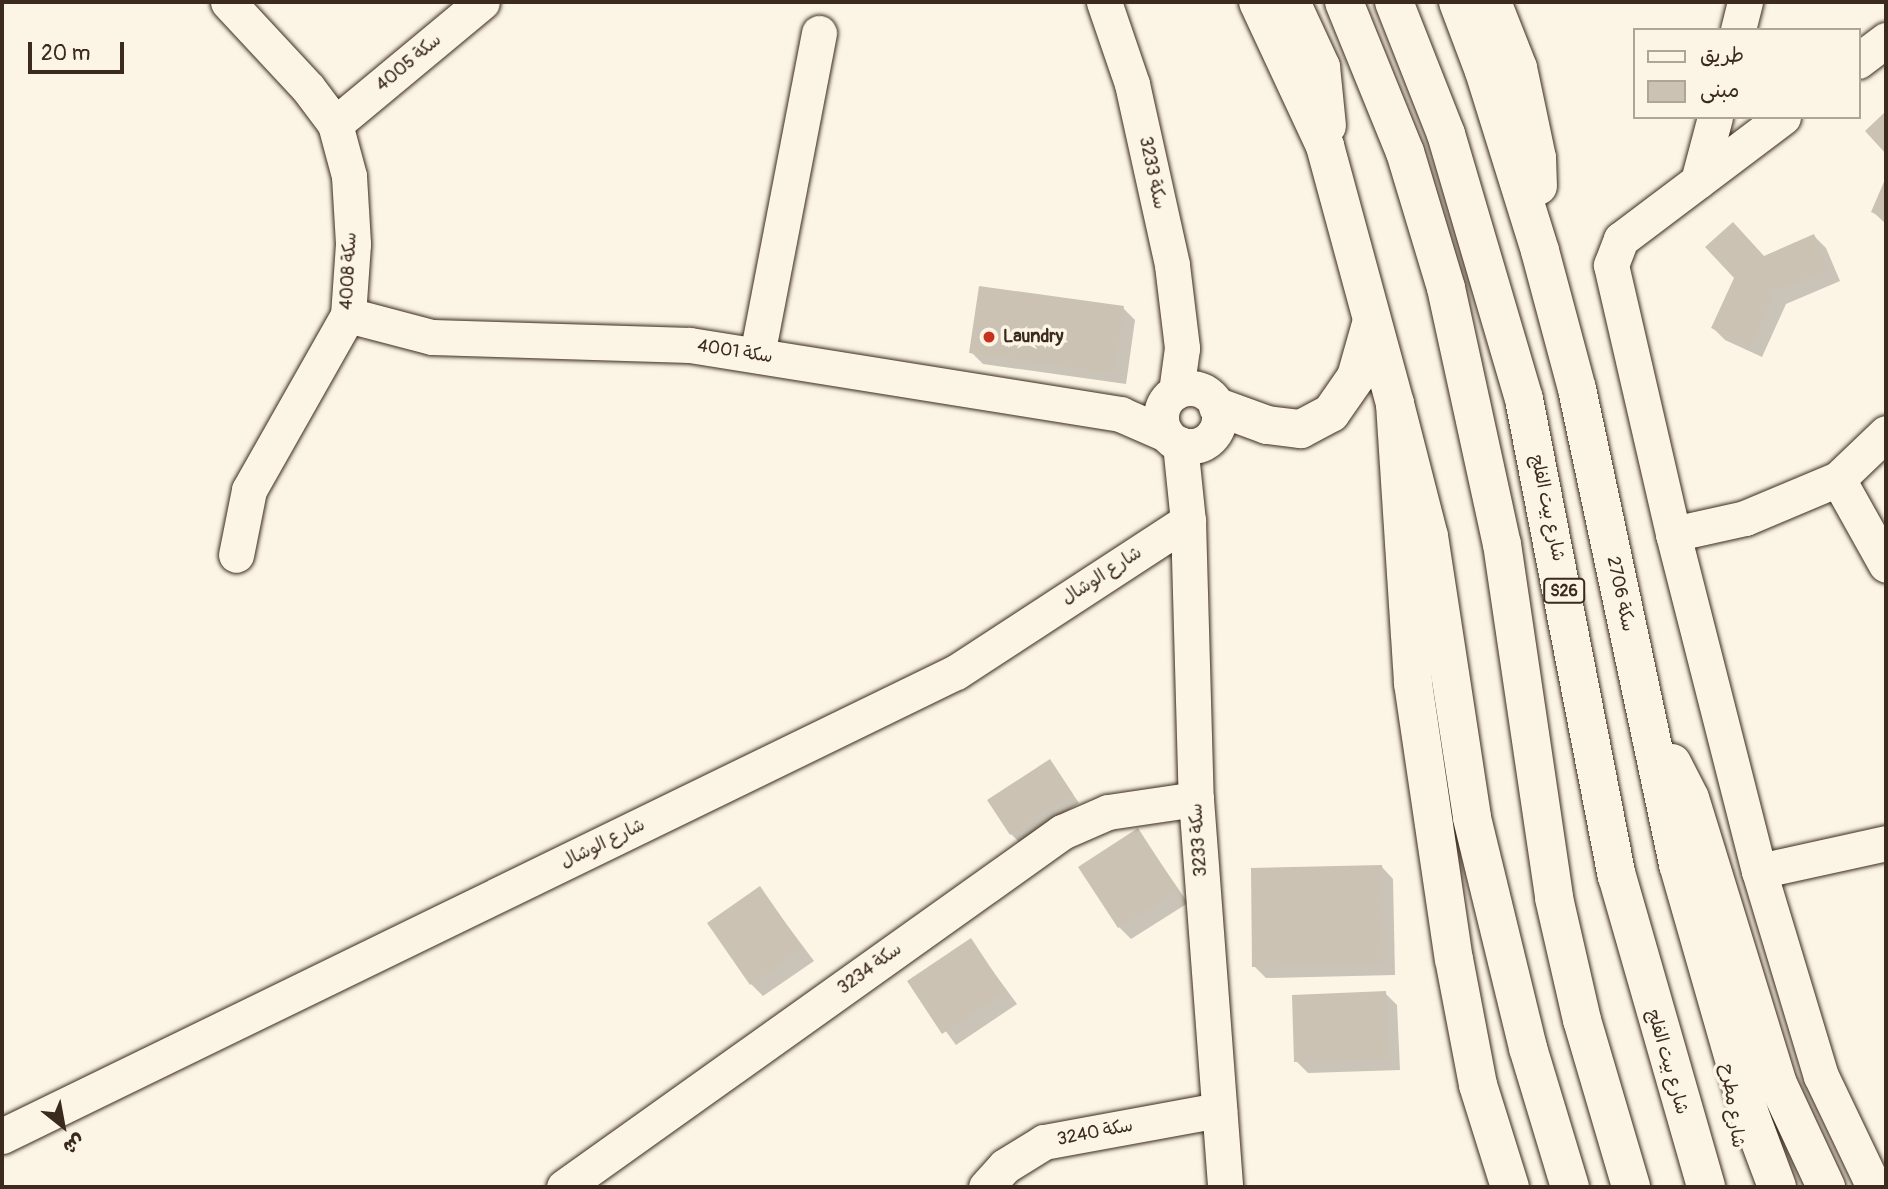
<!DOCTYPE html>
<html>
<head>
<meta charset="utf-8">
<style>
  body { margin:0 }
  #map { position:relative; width:1888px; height:1189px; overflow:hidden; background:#fcf5e5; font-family:Pangolin,"Playpen Sans Arabic",sans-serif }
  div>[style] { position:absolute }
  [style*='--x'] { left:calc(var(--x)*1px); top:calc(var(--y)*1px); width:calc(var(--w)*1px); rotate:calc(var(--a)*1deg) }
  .shadow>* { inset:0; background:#0003 }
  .building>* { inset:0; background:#ccc2b3 }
  .roads { filter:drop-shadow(0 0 2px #3b2a1e) drop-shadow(0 0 2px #3b2a1e) }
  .minor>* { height:35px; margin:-17.5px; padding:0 17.5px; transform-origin:17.5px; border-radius:17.5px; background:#fcf5e5 }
  .minor>.ring { margin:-17.5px; padding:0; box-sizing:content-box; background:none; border:35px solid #fcf5e5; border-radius:50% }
  .secondary>* { height:38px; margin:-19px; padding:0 19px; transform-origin:19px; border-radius:19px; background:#fcf5e5 }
  .primary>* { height:38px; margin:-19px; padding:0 19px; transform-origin:19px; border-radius:19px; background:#fcf5e5 }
  .dots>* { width:19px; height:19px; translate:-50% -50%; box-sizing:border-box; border:4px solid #fcf5e5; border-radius:50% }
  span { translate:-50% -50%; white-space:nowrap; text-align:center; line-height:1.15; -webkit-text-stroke:7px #fcf5e5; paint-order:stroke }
  .shield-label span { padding:2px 5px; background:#fcf5e5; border:2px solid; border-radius:5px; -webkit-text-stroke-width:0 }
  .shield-label { font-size:16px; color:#3b2a1e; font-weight:700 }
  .street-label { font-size:18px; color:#3b2a1e }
  .poi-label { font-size:18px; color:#3b2a1e; font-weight:700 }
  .left { translate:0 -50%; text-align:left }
  .frame { position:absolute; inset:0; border:4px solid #3b2a1e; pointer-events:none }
  .legend { position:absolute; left:1633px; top:28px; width:228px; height:91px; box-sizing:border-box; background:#fcf5e5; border:2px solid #afa495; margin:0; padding:9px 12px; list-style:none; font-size:21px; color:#3b2a1e }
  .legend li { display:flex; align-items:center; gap:14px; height:35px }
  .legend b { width:35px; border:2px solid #afa495 }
  .north { position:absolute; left:28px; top:1091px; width:70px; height:70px; -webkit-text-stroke:5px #fcf5e5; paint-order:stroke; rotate:149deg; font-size:19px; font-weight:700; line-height:28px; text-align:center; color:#3b2a1e }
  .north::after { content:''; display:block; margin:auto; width:24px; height:32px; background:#3b2a1e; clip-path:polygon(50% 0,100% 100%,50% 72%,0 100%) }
  .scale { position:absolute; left:28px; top:42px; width:96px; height:32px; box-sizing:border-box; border:4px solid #3b2a1e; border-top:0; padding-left:9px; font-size:21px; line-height:24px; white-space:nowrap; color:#3b2a1e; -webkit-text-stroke:5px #fcf5e5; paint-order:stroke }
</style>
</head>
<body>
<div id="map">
  <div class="shadow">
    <div style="clip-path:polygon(1886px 182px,1886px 224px,1873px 212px)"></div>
    <div style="clip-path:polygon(1814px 236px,1826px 248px,1840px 281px,1786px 304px,1762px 357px,1725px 340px,1713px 328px,1764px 258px)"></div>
    <div style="clip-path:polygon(1123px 308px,1135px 320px,1126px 384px,983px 364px,971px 352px)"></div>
    <div style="clip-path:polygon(1050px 761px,1079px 803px,1019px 842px,1011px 834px)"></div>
    <div style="clip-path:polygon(1138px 830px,1188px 903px,1131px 939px,1119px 927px)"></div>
    <div style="clip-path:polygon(1381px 866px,1393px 879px,1395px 975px,1266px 978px,1254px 966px)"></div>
    <div style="clip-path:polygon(760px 889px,814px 961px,763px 996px,751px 984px)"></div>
    <div style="clip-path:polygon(970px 940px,1017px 1004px,956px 1045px,909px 981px)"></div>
    <div style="clip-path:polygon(1385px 993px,1397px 1005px,1400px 1070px,1308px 1073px,1296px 1061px)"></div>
  </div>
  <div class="building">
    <div style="clip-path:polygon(1886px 111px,1886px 154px,1865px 131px)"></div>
    <div style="clip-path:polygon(1886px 177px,1886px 219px,1871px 212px)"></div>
    <div style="clip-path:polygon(1733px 222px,1764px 256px,1814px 234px,1829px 269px,1774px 292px,1750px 346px,1711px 328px,1734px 278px,1705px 247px)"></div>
    <div style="clip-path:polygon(979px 286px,1124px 306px,1114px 373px,969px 353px)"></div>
    <div style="clip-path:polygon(1050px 759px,1073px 794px,1010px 835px,987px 800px)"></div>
    <div style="clip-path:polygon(1138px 828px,1178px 890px,1118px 928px,1078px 867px)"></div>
    <div style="clip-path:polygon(1382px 865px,1383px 964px,1252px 967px,1251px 868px)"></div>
    <div style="clip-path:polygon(760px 886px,803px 948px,750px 985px,707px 923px)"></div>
    <div style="clip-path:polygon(971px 938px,1006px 991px,942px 1034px,907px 981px)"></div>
    <div style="clip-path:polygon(1386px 991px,1389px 1058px,1294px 1062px,1292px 995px)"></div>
  </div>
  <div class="roads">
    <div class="minor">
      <div style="--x:228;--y:2;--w:117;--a:47.1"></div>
      <div style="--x:308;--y:88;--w:45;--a:53.1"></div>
      <div style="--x:335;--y:124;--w:54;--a:74.9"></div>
      <div style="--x:349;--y:176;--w:68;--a:86.6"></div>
      <div style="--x:353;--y:244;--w:71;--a:94"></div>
      <div style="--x:348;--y:315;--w:201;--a:119.5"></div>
      <div style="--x:249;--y:490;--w:66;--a:101.3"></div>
      <div style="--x:1104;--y:2;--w:87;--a:71.1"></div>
      <div style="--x:1132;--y:84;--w:185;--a:77.5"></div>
      <div style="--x:1172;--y:265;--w:84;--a:83.1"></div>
      <div style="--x:1182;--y:348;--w:44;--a:97.8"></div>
      <div style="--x:1738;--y:30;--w:29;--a:-76"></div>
      <div style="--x:1858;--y:61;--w:35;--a:-37"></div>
      <div style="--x:1783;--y:117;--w:203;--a:143"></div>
      <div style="--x:1621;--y:239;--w:28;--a:111"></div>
      <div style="--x:1611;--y:265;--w:276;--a:77"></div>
      <div style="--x:1673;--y:534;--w:348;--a:75.7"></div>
      <div style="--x:1759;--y:871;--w:214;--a:73.2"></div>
      <div style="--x:1821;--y:1076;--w:123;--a:64.5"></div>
      <div style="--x:335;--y:124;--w:191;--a:-39.7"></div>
      <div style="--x:1698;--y:181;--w:66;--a:-75.1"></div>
      <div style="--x:348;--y:315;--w:87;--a:14.7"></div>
      <div style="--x:432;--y:337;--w:258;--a:1.8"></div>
      <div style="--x:690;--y:345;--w:436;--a:9.1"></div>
      <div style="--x:1120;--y:414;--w:50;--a:23.5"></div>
      <div style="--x:757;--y:355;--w:328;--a:-79.1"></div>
      <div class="ring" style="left:1161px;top:388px;width:23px;height:23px"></div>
      <div style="--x:1180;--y:444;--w:77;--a:84.1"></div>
      <div style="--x:1188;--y:521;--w:278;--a:88.4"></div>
      <div style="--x:1196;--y:799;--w:389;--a:85.7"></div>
      <div style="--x:1838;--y:479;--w:98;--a:60.8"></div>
      <div style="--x:1673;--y:534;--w:74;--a:-12.5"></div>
      <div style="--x:1745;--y:518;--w:101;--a:-22.8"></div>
      <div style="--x:1838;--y:479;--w:66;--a:-43.8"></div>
      <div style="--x:1759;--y:871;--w:130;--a:-12.4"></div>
      <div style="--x:2;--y:1136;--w:1061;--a:-25.94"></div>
      <div style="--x:956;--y:672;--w:277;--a:-33.1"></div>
      <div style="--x:564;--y:1187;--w:612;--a:-35.48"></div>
      <div style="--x:1062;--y:832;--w:50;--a:-23.5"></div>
      <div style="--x:1108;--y:812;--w:89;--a:-8.4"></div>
      <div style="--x:986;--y:1187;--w:28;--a:-48"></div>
      <div style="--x:1005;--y:1166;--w:46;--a:-31.6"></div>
      <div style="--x:1044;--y:1142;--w:178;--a:-10.4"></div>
    </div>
    <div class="secondary">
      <div style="--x:1258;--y:2;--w:159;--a:65"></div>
      <div style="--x:1325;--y:146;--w:267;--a:74.8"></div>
      <div style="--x:1395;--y:404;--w:280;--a:86.3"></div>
      <div style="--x:1413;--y:683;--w:279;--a:81.6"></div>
      <div style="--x:1454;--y:959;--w:128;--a:79.2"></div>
      <div style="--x:1478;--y:1085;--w:107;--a:72.6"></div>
      <div style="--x:1291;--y:2;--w:72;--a:65.2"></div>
      <div style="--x:1321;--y:67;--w:59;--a:84.2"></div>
      <div style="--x:1458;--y:2;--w:74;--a:69.4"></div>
      <div style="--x:1484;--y:71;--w:189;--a:72.7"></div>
      <div style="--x:1540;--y:251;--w:143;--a:75"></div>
      <div style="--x:1577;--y:389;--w:486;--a:78"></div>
      <div style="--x:1678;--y:864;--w:258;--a:74"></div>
      <div style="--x:1749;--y:1112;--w:80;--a:69.5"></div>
      <div style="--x:1492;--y:2;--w:71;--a:68.5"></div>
      <div style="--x:1518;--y:68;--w:92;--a:78.1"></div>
      <div style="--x:1537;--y:158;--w:28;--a:88"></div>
      <div style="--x:1218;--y:407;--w:52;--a:20.2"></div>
      <div style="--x:1267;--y:425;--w:34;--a:7"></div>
      <div style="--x:1301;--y:429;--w:34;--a:-28"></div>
      <div style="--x:1331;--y:413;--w:44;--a:-55.2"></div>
      <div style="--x:1356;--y:377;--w:55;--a:-74.2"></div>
      <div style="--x:1672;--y:763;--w:39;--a:63"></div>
      <div style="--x:1690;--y:798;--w:299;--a:72.9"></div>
      <div style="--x:1778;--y:1084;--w:114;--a:65"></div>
    </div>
    <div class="primary">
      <div style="--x:1344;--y:2;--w:162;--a:67.9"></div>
      <div style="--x:1405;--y:152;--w:142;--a:73.2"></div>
      <div style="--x:1446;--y:288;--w:262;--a:77.7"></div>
      <div style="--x:1502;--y:544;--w:358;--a:81.6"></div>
      <div style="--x:1554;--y:898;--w:125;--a:77.1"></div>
      <div style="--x:1582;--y:1020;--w:174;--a:73.6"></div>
      <div style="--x:1394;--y:2;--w:142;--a:68.5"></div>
      <div style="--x:1446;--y:134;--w:276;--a:73.6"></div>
      <div style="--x:1524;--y:399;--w:486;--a:79"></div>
      <div style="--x:1617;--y:876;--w:323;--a:74"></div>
      <div style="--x:1395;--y:404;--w:136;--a:75.6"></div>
      <div style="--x:1429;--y:536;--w:285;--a:81.3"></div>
      <div style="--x:1472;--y:818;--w:237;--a:76.3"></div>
      <div style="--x:1528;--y:1048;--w:145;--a:73.2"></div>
    </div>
  </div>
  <div class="dots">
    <div style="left:989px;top:337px;background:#c8321e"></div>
  </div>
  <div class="shield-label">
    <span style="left:1564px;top:591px">S26</span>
  </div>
  <div class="street-label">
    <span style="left:409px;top:63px;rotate:-40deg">سكة 4005</span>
    <span style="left:1152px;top:173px;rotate:78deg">سكة 3233</span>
    <span style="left:349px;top:271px;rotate:-87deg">سكة 4008</span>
    <span style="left:735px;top:352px;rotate:9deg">سكة 4001</span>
    <span style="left:1547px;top:508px;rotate:78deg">شارع بيت الفلج</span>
    <span style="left:1102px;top:576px;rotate:-33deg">شارع الوشال</span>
    <span style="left:1620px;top:594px;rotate:78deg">سكة 2706</span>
    <span style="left:1199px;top:840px;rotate:-94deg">سكة 3233</span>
    <span style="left:603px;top:844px;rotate:-26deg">شارع الوشال</span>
    <span style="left:870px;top:969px;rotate:-36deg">سكة 3234</span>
    <span style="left:1667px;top:1062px;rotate:74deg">شارع بيت الفلج</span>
    <span style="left:1732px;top:1106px;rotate:82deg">شارع مطرح</span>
    <span style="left:1095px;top:1133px;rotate:-11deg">سكة 3240</span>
  </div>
  <div class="poi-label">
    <span class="left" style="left:1003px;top:337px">Laundry</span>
  </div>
  <div class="frame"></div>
  <ul class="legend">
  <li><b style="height:9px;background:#fcf5e5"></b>طريق</li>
  <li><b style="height:19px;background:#ccc2b3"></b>مبنى</li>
  </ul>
  <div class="north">ش</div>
  <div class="scale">20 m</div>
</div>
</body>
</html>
